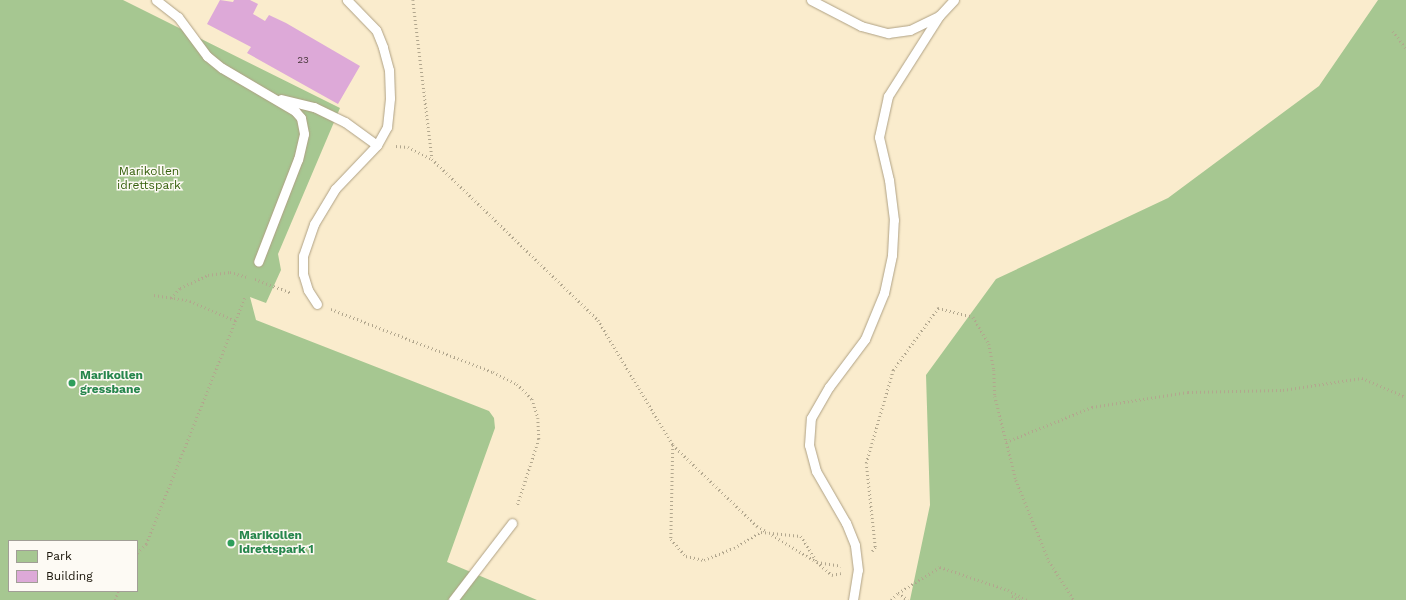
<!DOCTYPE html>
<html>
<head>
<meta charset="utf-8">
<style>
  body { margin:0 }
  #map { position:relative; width:1406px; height:600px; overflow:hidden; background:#faeccd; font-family:"Work Sans",sans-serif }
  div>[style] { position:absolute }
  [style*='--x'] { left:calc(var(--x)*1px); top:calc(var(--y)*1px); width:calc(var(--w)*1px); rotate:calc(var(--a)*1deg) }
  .green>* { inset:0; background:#a6c791 }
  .building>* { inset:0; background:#dda9d8 }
  .path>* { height:2.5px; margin-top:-1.25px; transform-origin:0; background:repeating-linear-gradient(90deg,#b2a78e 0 1px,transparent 0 4px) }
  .roads { filter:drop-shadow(0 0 1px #afa184) drop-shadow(0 0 1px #afa184) }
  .lane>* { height:9px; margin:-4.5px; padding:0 4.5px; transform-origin:4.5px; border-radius:4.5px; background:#fff }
  .dots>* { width:11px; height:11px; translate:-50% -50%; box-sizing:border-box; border:2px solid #fdfaf4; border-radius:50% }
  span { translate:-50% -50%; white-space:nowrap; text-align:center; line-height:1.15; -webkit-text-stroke:3px #fdfaf4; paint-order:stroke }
  .number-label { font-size:10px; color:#49383c }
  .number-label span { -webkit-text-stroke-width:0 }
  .park-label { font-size:12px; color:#37610e }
  .leisure-label { font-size:12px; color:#27864d; font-weight:700 }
  .left { translate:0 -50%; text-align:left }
  .legend { position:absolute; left:8px; top:540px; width:130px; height:52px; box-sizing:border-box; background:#fdfaf4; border:1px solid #a19e96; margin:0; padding:5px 7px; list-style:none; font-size:12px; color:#181308 }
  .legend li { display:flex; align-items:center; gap:8px; height:20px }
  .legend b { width:20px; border:1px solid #a19e96 }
</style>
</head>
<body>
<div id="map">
  <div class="green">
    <div style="clip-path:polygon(evenodd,0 0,123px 0,340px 108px,278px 254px,281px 270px,266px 303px,250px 297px,256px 320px,489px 411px,494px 418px,495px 428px,447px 562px,537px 600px,0 600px,0 0,9px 541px,137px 541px,137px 591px,9px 591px,9px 541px)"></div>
    <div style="clip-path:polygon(1378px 0,1406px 0,1406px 600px,910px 600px,930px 505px,926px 375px,996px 279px,1168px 198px,1319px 86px)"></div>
  </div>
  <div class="building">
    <div style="clip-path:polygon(220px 0,233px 2px,234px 0,250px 0,258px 4px,253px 14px,265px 21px,269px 15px,286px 23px,360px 66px,338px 104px,247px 53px,251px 47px,207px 24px)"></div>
  </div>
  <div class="path">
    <div style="--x:413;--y:0;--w:159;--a:83.1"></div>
    <div style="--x:1393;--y:31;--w:21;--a:53"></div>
    <div style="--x:396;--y:146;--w:12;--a:5"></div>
    <div style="--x:408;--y:147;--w:27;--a:27"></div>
    <div style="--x:432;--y:159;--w:231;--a:44.1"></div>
    <div style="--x:598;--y:320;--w:146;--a:59"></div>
    <div style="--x:673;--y:445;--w:117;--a:44"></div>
    <div style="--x:757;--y:526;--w:12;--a:31"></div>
    <div style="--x:255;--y:279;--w:39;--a:21"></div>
    <div style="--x:154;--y:295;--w:36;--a:9"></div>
    <div style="--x:190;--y:301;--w:50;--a:23.5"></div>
    <div style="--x:171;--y:298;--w:13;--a:-48"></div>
    <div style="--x:180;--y:288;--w:31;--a:-25"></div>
    <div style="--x:208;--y:275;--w:22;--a:-8"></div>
    <div style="--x:230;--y:272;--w:19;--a:16"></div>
    <div style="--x:331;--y:309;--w:174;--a:21.3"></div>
    <div style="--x:493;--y:372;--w:27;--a:27"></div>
    <div style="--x:517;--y:384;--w:21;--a:45"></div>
    <div style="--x:532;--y:399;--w:20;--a:72"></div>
    <div style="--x:538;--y:418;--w:21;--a:87"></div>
    <div style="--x:539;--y:439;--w:71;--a:107.9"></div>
    <div style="--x:1006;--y:442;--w:93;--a:-22.1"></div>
    <div style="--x:1092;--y:407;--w:97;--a:-8.9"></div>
    <div style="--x:1188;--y:392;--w:95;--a:-1.2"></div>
    <div style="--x:1283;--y:390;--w:80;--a:-8.6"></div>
    <div style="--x:1362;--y:378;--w:48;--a:23.4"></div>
    <div style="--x:673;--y:445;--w:94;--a:91.2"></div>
    <div style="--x:671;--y:539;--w:23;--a:49"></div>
    <div style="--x:686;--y:556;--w:18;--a:13"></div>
    <div style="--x:704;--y:560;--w:32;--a:-22"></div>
    <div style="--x:734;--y:548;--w:31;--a:-31"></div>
    <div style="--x:761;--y:532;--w:40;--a:5.7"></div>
    <div style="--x:801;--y:536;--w:31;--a:58"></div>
    <div style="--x:817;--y:562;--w:20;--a:41"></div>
    <div style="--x:832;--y:575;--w:9;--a:-13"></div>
    <div style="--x:772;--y:535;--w:52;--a:31"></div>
    <div style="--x:817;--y:562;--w:24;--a:9"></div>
    <div style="--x:872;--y:551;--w:5;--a:-53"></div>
    <div style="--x:875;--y:547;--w:84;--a:-96.1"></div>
    <div style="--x:866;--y:463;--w:97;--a:-73.8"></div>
    <div style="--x:893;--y:370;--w:77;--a:-54"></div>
    <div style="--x:938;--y:308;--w:36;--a:14"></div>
    <div style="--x:973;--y:317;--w:31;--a:59"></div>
    <div style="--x:989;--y:344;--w:26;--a:79"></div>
    <div style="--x:994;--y:370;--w:26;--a:88"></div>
    <div style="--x:995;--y:396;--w:87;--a:76"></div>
    <div style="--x:1016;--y:480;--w:87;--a:67.8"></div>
    <div style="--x:1049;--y:561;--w:46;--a:57.3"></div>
    <div style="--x:137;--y:553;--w:13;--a:-45"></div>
    <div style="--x:146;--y:544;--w:267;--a:-68.2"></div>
    <div style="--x:898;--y:593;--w:49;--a:-31.8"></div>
    <div style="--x:940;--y:567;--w:72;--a:18.7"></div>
    <div style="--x:1008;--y:590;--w:21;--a:28"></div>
    <div style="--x:1012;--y:596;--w:10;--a:24"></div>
    <div style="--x:115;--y:600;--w:9;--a:-72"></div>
    <div style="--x:891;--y:600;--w:10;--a:-45"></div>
    <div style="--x:898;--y:593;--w:12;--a:35"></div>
  </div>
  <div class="roads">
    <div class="lane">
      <div style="--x:156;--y:0;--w:28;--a:38"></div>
      <div style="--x:178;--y:17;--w:49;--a:53.4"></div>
      <div style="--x:207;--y:56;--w:19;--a:39"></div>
      <div style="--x:222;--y:68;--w:85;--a:30.5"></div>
      <div style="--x:295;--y:111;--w:9;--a:49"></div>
      <div style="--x:301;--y:118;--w:16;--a:79"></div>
      <div style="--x:304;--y:134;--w:26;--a:103"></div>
      <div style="--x:298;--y:159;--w:110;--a:111.2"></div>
      <div style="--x:811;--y:0;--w:56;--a:27.5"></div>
      <div style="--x:861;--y:26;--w:28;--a:15"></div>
      <div style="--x:888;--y:33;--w:22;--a:-8"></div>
      <div style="--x:910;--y:30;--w:32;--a:-26"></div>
      <div style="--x:939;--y:16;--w:22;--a:-47"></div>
      <div style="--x:281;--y:99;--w:34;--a:14"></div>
      <div style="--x:314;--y:107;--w:34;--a:26"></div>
      <div style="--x:345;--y:122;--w:39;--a:36"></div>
      <div style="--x:317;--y:304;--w:17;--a:-123"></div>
      <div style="--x:308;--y:290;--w:17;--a:-107"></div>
      <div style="--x:303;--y:274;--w:18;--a:-90"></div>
      <div style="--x:303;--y:256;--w:34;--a:-71"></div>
      <div style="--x:314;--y:224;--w:41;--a:-59"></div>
      <div style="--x:335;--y:189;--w:61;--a:-46.3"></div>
      <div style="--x:377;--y:145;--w:21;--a:-61"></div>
      <div style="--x:387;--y:127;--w:29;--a:-84"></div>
      <div style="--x:390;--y:98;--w:28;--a:-92"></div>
      <div style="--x:389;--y:70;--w:24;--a:-105"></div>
      <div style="--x:383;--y:47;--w:18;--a:-112"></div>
      <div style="--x:376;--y:30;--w:42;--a:-134"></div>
      <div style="--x:453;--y:600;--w:97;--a:-52.5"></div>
      <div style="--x:853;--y:600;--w:30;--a:-81"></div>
      <div style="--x:858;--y:570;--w:25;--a:-97"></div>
      <div style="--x:855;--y:545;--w:24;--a:-112"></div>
      <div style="--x:846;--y:523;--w:60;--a:-120"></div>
      <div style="--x:816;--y:471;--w:27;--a:-105"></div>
      <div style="--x:809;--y:445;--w:27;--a:-86"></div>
      <div style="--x:811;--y:418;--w:36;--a:-60"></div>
      <div style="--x:829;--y:387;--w:60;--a:-53.1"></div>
      <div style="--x:865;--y:339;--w:50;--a:-67.6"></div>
      <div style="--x:884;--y:293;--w:39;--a:-78"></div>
      <div style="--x:892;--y:255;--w:35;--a:-87"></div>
      <div style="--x:894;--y:220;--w:40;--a:-97.1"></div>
      <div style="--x:889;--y:180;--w:44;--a:-103.1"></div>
      <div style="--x:879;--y:137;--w:42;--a:-77.6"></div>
      <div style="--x:888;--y:96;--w:95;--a:-57.5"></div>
    </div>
  </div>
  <div class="dots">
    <div style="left:72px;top:383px;background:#2e9e5b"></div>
    <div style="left:231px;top:543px;background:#2e9e5b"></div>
  </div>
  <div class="number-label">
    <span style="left:303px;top:60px">23</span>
  </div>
  <div class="park-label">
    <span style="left:149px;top:179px">Marikollen<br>idrettspark</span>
  </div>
  <div class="leisure-label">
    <span class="left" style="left:80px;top:383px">Marikollen<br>gressbane</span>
    <span class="left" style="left:239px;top:543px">Marikollen<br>idrettspark 1</span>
  </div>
  <ul class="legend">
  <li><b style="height:11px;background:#a6c791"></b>Park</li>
  <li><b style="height:11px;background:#dda9d8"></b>Building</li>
  </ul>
</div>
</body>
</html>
